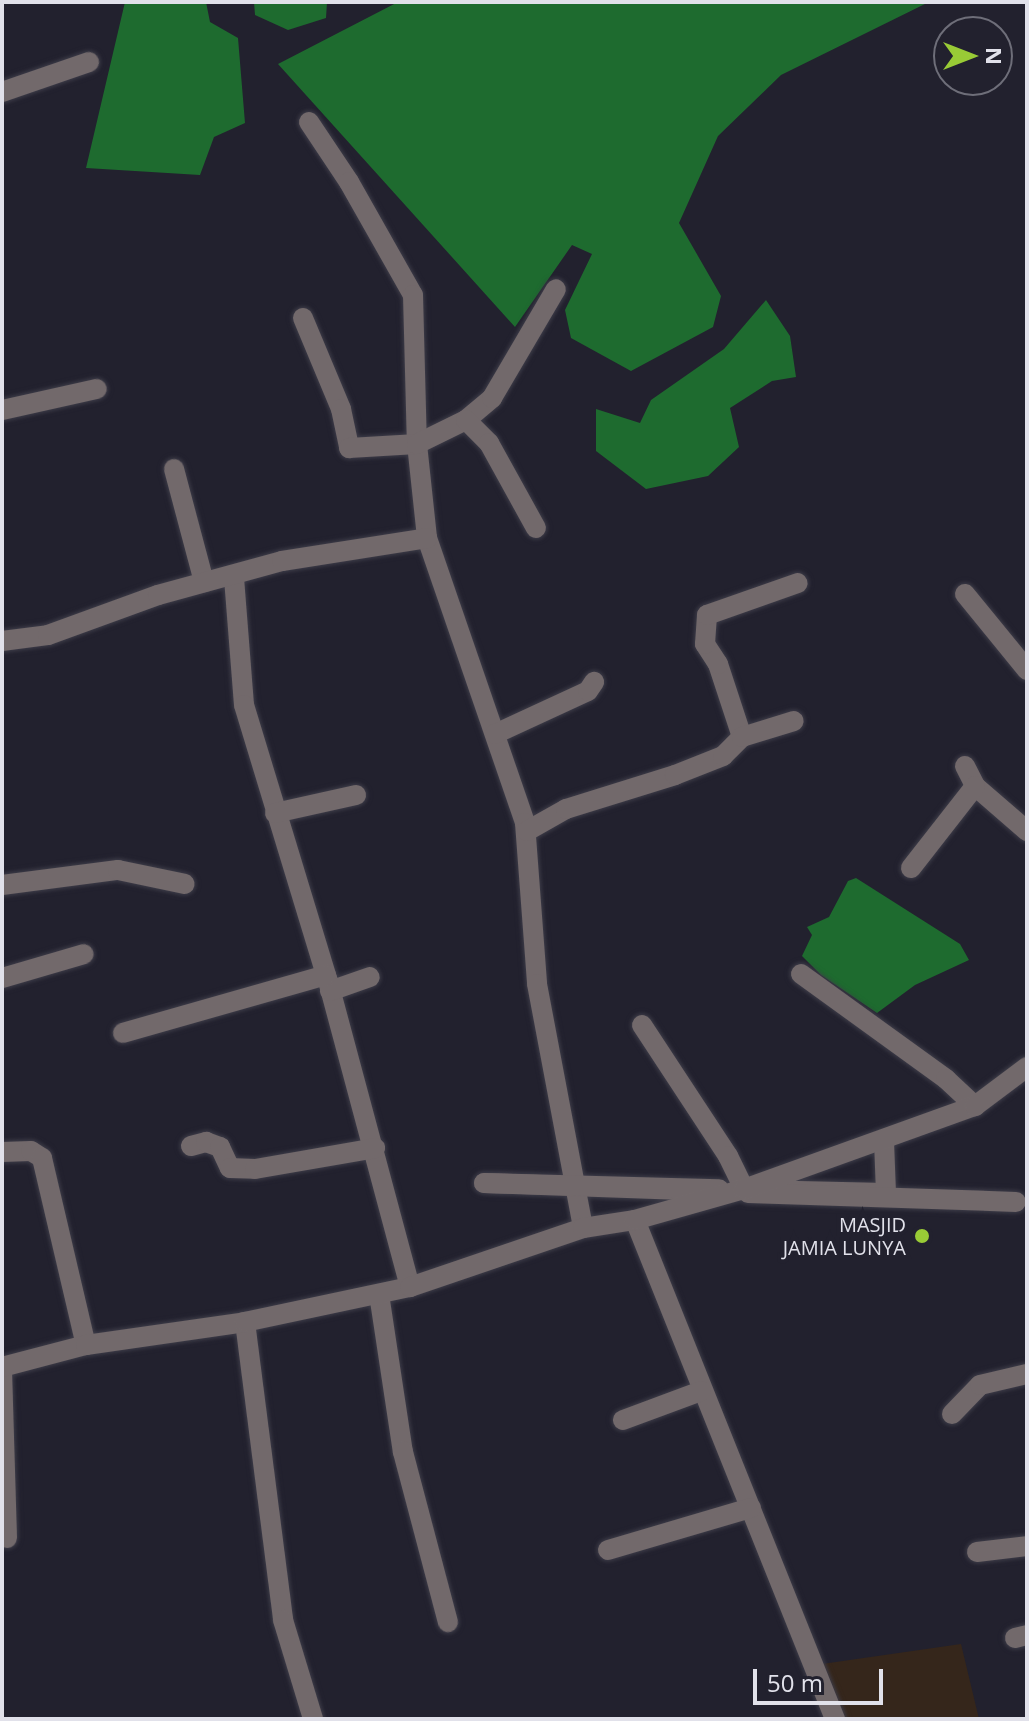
<!DOCTYPE html>
<html>
<head>
<meta charset="utf-8">
<style>
  body { margin:0 }
  #map { position:relative; width:1029px; height:1721px; overflow:hidden; background:#22212e; font-family:"Open Sans",sans-serif }
  div>[style] { position:absolute }
  [style*='--x'] { left:calc(var(--x)*1px); top:calc(var(--y)*1px); width:calc(var(--w)*1px); rotate:calc(var(--a)*1deg) }
  .education>* { inset:0; background:#35261b }
  .forest>* { inset:0; background:#1e6b2f }
  .roads { filter:drop-shadow(0 0 2px #3d3c48) drop-shadow(0 0 2px #3d3c48) }
  .minor>* { height:20px; margin:-10px; padding:0 10px; transform-origin:10px; border-radius:10px; background:#72696b }
  .dots>* { width:22px; height:22px; translate:-50% -50%; box-sizing:border-box; border:4px solid #22212e; border-radius:50% }
  span { translate:-50% -50%; white-space:nowrap; text-align:center; line-height:1.15; -webkit-text-stroke:8px #22212e; paint-order:stroke }
  .poi-label { font-size:20px; color:#e1e1ea }
  .right { translate:-100% -50%; text-align:right }
  .frame { position:absolute; inset:0; border:4px solid #e1e1ea; pointer-events:none }
  .north { position:absolute; left:933px; top:16px; width:80px; height:80px; box-sizing:border-box; background:#22212e; border:2px solid #6e6e79; border-radius:50%; rotate:90deg; font-size:22px; font-weight:700; line-height:32px; text-align:center; color:#e1e1ea }
  .north::after { content:''; display:block; margin:auto; width:28px; height:36px; background:#99cb36; clip-path:polygon(50% 0,100% 100%,50% 72%,0 100%) }
  .scale { position:absolute; left:753px; top:1669px; width:130px; height:36px; box-sizing:border-box; border:4px solid #e1e1ea; border-top:0; padding-left:10px; font-size:24px; line-height:28px; white-space:nowrap; color:#e1e1ea; -webkit-text-stroke:6px #22212e; paint-order:stroke }
</style>
</head>
<body>
<div id="map">
  <div class="education">
    <div style="clip-path:polygon(961px 1644px,979px 1719px,837px 1719px,822px 1664px)"></div>
  </div>
  <div class="forest">
    <div style="clip-path:polygon(125px 2px,206px 2px,210px 22px,238px 38px,245px 123px,214px 137px,200px 175px,86px 168px)"></div>
    <div style="clip-path:polygon(254px 2px,327px 2px,326px 18px,288px 30px,255px 15px)"></div>
    <div style="clip-path:polygon(398px 2px,929px 2px,781px 75px,718px 136px,679px 223px,721px 296px,713px 327px,631px 371px,571px 338px,565px 310px,592px 254px,572px 245px,515px 327px,278px 64px)"></div>
    <div style="clip-path:polygon(766px 300px,790px 336px,796px 377px,772px 381px,730px 408px,739px 447px,708px 476px,646px 489px,596px 451px,596px 409px,640px 423px,651px 400px,724px 349px)"></div>
    <div style="clip-path:polygon(856px 878px,960px 944px,969px 960px,915px 985px,877px 1013px,821px 975px,802px 956px,812px 935px,807px 927px,829px 917px,848px 881px)"></div>
  </div>
  <div class="roads">
    <div class="minor">
      <div style="--x:2;--y:92;--w:92;--a:-19"></div>
      <div style="--x:309;--y:122;--w:72;--a:56.3"></div>
      <div style="--x:349;--y:182;--w:130;--a:60.5"></div>
      <div style="--x:413;--y:295;--w:149;--a:88.5"></div>
      <div style="--x:417;--y:444;--w:95;--a:83.9"></div>
      <div style="--x:427;--y:538;--w:301;--a:71"></div>
      <div style="--x:525;--y:823;--w:161;--a:85.7"></div>
      <div style="--x:537;--y:984;--w:248;--a:79.3"></div>
      <div style="--x:303;--y:318;--w:99;--a:67.3"></div>
      <div style="--x:341;--y:409;--w:40;--a:78"></div>
      <div style="--x:349;--y:448;--w:68;--a:-3.4"></div>
      <div style="--x:417;--y:444;--w:55;--a:-26.1"></div>
      <div style="--x:466;--y:420;--w:34;--a:-40"></div>
      <div style="--x:492;--y:398;--w:126;--a:-59.6"></div>
      <div style="--x:2;--y:410;--w:97;--a:-12.5"></div>
      <div style="--x:466;--y:420;--w:33;--a:45"></div>
      <div style="--x:489;--y:443;--w:97;--a:61.1"></div>
      <div style="--x:174;--y:469;--w:117;--a:75.1"></div>
      <div style="--x:234;--y:578;--w:127;--a:85.5"></div>
      <div style="--x:244;--y:705;--w:288;--a:73.1"></div>
      <div style="--x:328;--y:981;--w:317;--a:75"></div>
      <div style="--x:965;--y:594;--w:98;--a:50.8"></div>
      <div style="--x:2;--y:641;--w:46;--a:-7.4"></div>
      <div style="--x:48;--y:635;--w:117;--a:-20"></div>
      <div style="--x:158;--y:595;--w:129;--a:-15.3"></div>
      <div style="--x:282;--y:561;--w:147;--a:-9"></div>
      <div style="--x:495;--y:734;--w:102;--a:-24.8"></div>
      <div style="--x:588;--y:691;--w:11;--a:-56"></div>
      <div style="--x:742;--y:737;--w:77;--a:-108.2"></div>
      <div style="--x:718;--y:664;--w:24;--a:-123"></div>
      <div style="--x:705;--y:644;--w:29;--a:-86"></div>
      <div style="--x:707;--y:615;--w:96;--a:-19.4"></div>
      <div style="--x:965;--y:766;--w:22;--a:63"></div>
      <div style="--x:975;--y:786;--w:69;--a:40.9"></div>
      <div style="--x:275;--y:813;--w:83;--a:-12.5"></div>
      <div style="--x:527;--y:831;--w:45;--a:-29.4"></div>
      <div style="--x:566;--y:809;--w:114;--a:-17.3"></div>
      <div style="--x:675;--y:775;--w:52;--a:-21.6"></div>
      <div style="--x:723;--y:756;--w:27;--a:-45"></div>
      <div style="--x:742;--y:737;--w:54;--a:-17.1"></div>
      <div style="--x:911;--y:868;--w:104;--a:-52"></div>
      <div style="--x:2;--y:885;--w:117;--a:-7.4"></div>
      <div style="--x:118;--y:870;--w:68;--a:11.8"></div>
      <div style="--x:801;--y:974;--w:179;--a:35.9"></div>
      <div style="--x:946;--y:1079;--w:40;--a:43"></div>
      <div style="--x:2;--y:978;--w:85;--a:-16.3"></div>
      <div style="--x:330;--y:991;--w:42;--a:-19.3"></div>
      <div style="--x:642;--y:1025;--w:157;--a:56.7"></div>
      <div style="--x:728;--y:1156;--w:37;--a:64"></div>
      <div style="--x:123;--y:1033;--w:211;--a:-15.9"></div>
      <div style="--x:191;--y:1146;--w:16;--a:-15"></div>
      <div style="--x:206;--y:1142;--w:15;--a:20"></div>
      <div style="--x:220;--y:1147;--w:23;--a:65"></div>
      <div style="--x:230;--y:1168;--w:25;--a:2"></div>
      <div style="--x:255;--y:1169;--w:122;--a:-9.9"></div>
      <div style="--x:2;--y:1152;--w:29;--a:-2"></div>
      <div style="--x:31;--y:1151;--w:13;--a:32"></div>
      <div style="--x:42;--y:1158;--w:192;--a:76.8"></div>
      <div style="--x:755;--y:1190;--w:131;--a:1.3"></div>
      <div style="--x:886;--y:1193;--w:52;--a:-92.2"></div>
      <div style="--x:712;--y:1191;--w:228;--a:-178"></div>
      <div style="--x:484;--y:1183;--w:235;--a:1.5"></div>
      <div style="--x:748;--y:1193;--w:268;--a:1.9"></div>
      <div style="--x:635;--y:1220;--w:538;--a:68.16"></div>
      <div style="--x:379;--y:1294;--w:160;--a:81.4"></div>
      <div style="--x:403;--y:1452;--w:176;--a:75.2"></div>
      <div style="--x:245;--y:1322;--w:300;--a:82.7"></div>
      <div style="--x:283;--y:1620;--w:103;--a:73.1"></div>
      <div style="--x:952;--y:1414;--w:40;--a:-46"></div>
      <div style="--x:980;--y:1385;--w:48;--a:-13.2"></div>
      <div style="--x:623;--y:1420;--w:83;--a:-20.4"></div>
      <div style="--x:7;--y:1538;--w:171;--a:-91.7"></div>
      <div style="--x:2;--y:1367;--w:87;--a:-14.7"></div>
      <div style="--x:86;--y:1345;--w:161;--a:-8.2"></div>
      <div style="--x:245;--y:1322;--w:169;--a:-12"></div>
      <div style="--x:410;--y:1287;--w:183;--a:-18.8"></div>
      <div style="--x:583;--y:1228;--w:53;--a:-8.7"></div>
      <div style="--x:635;--y:1220;--w:113;--a:-15.9"></div>
      <div style="--x:744;--y:1189;--w:245;--a:-19.8"></div>
      <div style="--x:975;--y:1106;--w:65;--a:-36.9"></div>
      <div style="--x:608;--y:1550;--w:149;--a:-16.4"></div>
      <div style="--x:977;--y:1552;--w:50;--a:-6.8"></div>
      <div style="--x:1015;--y:1638;--w:12;--a:-14"></div>
    </div>
  </div>
  <div class="dots">
    <div style="left:922px;top:1236px;background:#99cb36"></div>
  </div>
  <div class="poi-label">
    <span class="right" style="left:906px;top:1236px">MASJID<br>JAMIA LUNYA</span>
  </div>
  <div class="frame"></div>
  <div class="north">N</div>
  <div class="scale">50 m</div>
</div>
</body>
</html>
